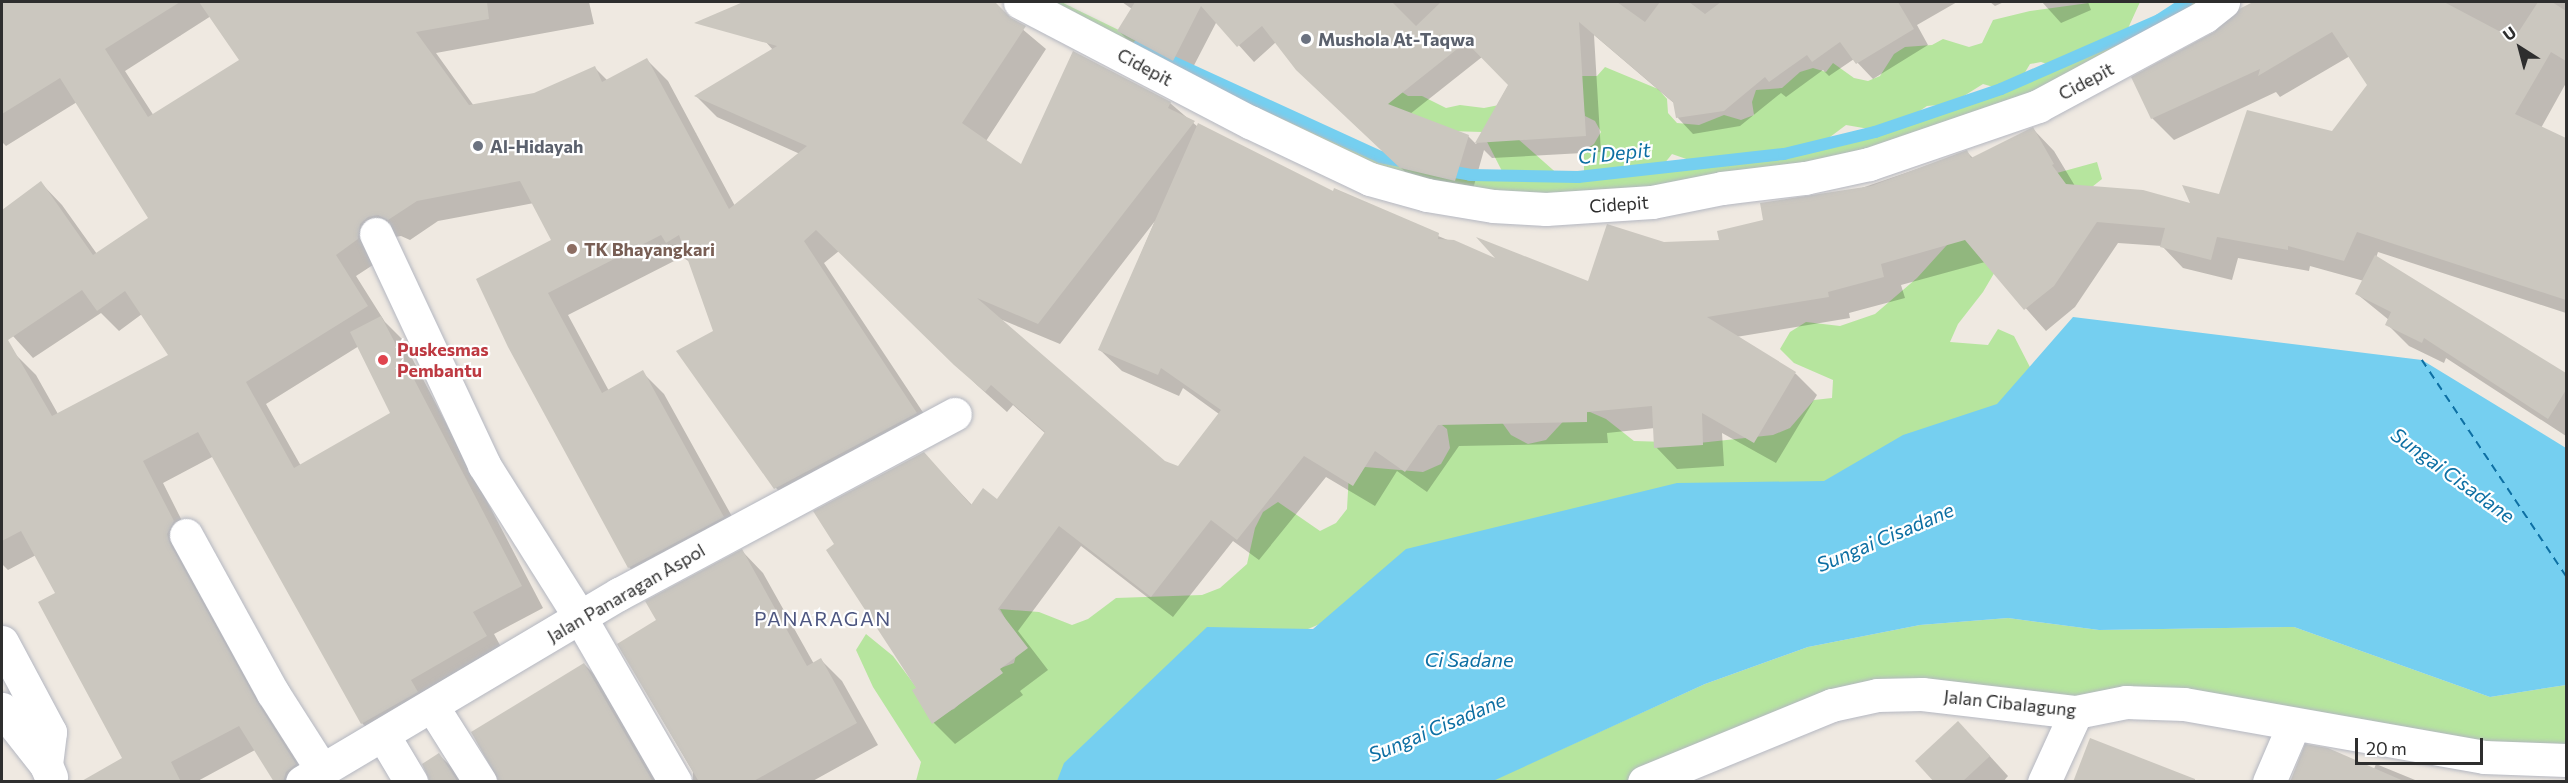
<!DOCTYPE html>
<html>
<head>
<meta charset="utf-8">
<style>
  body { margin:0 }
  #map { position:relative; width:2568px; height:783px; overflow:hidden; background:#efe9e1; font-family:Commissioner,sans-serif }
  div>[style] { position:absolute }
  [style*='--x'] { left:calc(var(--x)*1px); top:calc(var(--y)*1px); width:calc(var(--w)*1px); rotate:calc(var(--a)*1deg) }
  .green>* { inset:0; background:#b6e59e }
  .water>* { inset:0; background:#75cff0 }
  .shadow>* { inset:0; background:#0003 }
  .stream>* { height:12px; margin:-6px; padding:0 6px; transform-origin:6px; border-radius:6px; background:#75cff0 }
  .ferry>* { height:1.5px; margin-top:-0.75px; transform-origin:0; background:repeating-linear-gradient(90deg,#0d6fa3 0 8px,transparent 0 14px) }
  .building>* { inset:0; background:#cbc7bf }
  .roads { filter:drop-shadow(0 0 2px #b4b7c1) drop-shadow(0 0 2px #b4b7c1) }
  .minor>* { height:33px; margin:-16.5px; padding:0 16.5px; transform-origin:16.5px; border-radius:16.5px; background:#fff }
  .dots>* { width:16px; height:16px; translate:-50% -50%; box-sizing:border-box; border:3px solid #fff; border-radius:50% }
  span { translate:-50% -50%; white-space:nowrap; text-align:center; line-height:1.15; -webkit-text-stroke:4.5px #fff; paint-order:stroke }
  .worship-label { font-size:18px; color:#5b616d; font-weight:700 }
  .left { translate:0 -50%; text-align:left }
  .street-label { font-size:18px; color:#2e2e2e }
  .education-label { font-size:18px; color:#785e54; font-weight:700 }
  .health-label { font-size:18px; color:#be3a42; font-weight:700 }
  .water-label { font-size:20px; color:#0d6fa3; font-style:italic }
  .neighbourhood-label { font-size:20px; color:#4d5680; letter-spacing:1.5px }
  .frame { position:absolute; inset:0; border:3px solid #2e2e2e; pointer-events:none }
  .north { position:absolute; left:2490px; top:18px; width:60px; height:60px; -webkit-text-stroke:4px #fff; paint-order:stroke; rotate:324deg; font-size:16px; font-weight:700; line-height:24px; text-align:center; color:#2e2e2e }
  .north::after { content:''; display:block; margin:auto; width:21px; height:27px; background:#2e2e2e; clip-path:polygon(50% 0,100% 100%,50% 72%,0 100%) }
  .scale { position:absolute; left:2355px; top:738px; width:128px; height:27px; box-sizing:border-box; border:3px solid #2e2e2e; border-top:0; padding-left:8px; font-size:18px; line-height:21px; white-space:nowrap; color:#2e2e2e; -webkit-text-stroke:4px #fff; paint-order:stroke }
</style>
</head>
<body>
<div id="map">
  <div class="green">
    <div style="clip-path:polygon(evenodd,1014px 2px,1061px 2px,1380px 157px,1470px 175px,1504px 175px,1482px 132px,1449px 131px,1381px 105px,1391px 85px,1408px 96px,1422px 96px,1446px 108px,1460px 105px,1484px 108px,1509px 103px,1518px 139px,1561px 177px,1584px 176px,1584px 151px,1594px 144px,1601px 132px,1595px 121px,1585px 116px,1577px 76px,1597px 76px,1605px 67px,1658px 89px,1667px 99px,1668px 113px,1677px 123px,1699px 125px,1724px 115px,1741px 120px,1754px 115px,1752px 102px,1756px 90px,1782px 88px,1800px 72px,1813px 68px,1826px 72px,1833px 63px,1854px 78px,1868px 81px,1880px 76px,1894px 54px,1905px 47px,1932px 45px,1943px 39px,1969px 47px,1982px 43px,1993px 20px,2030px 11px,2096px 2px,2140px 2px,2125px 35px,2187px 2px,2223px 2px,2014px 110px,1798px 181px,1620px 204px,1427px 195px,1014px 2px,2109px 37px,2119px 37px,2078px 55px,2082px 50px,2109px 37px,1014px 2px,2041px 62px,2053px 66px,2021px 79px,2030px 64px,2041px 62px,1014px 2px,1983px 84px,1997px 88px,1903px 122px,1927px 106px,1951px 104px,1983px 84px,1014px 2px,1846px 125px,1875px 130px,1822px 143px,1846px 125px,1014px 2px,1672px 154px,1695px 162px,1732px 154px,1766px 155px,1628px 171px,1630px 167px,1664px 164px,1672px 154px)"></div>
    <div style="clip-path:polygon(2097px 162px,2102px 179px,2003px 258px,1983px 292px,1958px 324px,1950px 342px,1988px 345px,1998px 329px,2014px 336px,2033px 373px,1959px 465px,1356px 593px,1327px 621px,1308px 629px,1105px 781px,916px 781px,921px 762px,873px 687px,856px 650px,866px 634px,893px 656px,937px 715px,954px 709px,998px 669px,1014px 663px,1019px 644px,1000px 609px,1039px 612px,1072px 625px,1088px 619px,1116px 598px,1202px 595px,1220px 588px,1247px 564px,1255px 528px,1263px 512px,1278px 502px,1320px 531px,1336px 523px,1347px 509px,1349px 473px,1365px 467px,1423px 472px,1441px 464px,1450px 448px,1447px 429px,1432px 417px,1501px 421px,1511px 435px,1528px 444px,1546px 440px,1571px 413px,1590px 412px,1606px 419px,1634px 441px,1699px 443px,1773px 435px,1790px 428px,1814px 400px,1832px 398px,1833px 380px,1794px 363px,1780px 349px,1790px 332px,1806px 322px,1840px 326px,1875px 314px,1917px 278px,1956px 235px,2046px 176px)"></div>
    <div style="clip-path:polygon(2008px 618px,2099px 630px,2294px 627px,2490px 697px,2566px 685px,2566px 762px,2293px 726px,1922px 694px,1641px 781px,1489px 782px,1705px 684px,1808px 647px,1920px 625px)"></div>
  </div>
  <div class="water">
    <div style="clip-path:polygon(2073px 317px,2422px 360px,2566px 448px,2566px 685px,2490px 697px,2294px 627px,2099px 630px,2008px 618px,1920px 625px,1808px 647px,1705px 684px,1493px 781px,1057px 781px,1064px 763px,1207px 627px,1313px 629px,1406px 549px,1677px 483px,1824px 481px,1903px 435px,1997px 404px)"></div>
  </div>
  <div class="shadow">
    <div style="clip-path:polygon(evenodd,2px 2px,589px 2px,594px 24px,436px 53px,474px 106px,535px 94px,595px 68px,608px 81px,647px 60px,668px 81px,735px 206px,800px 154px,717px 117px,696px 96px,773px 50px,765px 41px,777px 2px,822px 14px,829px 2px,957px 2px,964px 7px,968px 2px,990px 2px,1046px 49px,986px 141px,1022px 166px,1074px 53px,1170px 103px,1198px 127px,1334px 193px,1501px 262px,1589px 283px,1663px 243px,1721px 241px,1765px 221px,1967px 152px,1974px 159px,2033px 129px,2054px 151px,2075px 186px,2193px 205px,2220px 196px,2332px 133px,2369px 85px,2350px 56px,2280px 97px,2276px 92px,2174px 140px,2152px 118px,2215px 34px,2256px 2px,2566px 2px,2566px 83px,2541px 128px,2566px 140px,2566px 313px,2378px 252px,2376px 258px,2566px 375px,2566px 436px,2446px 358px,2444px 363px,2409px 346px,2387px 324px,2389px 320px,2357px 294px,2364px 281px,2310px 266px,2309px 271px,2238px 258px,2232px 280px,2183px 268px,2162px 246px,2118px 243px,2075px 307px,2046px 331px,1985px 262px,1901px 285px,1905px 298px,1849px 313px,1850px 318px,1736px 337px,1796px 374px,1817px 395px,1776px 463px,1722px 433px,1724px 466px,1677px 469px,1656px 447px,1655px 428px,1607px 433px,1608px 443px,1459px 446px,1427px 492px,1397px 471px,1375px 506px,1326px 477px,1259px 560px,1233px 541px,1173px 617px,1081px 546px,1018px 631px,1048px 670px,1020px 691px,1023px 695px,955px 744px,934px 723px,914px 691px,918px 688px,924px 454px,972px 505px,998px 501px,1046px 434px,1013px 405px,1007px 412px,978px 386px,839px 251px,824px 263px,938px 435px,797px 510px,776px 488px,678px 352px,715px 331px,690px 262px,682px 257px,568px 315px,609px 391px,642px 372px,664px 394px,744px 538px,650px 589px,629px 567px,509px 347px,553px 241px,534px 203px,438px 221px,410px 240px,401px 236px,389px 238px,379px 261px,356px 276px,385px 322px,402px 339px,543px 608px,494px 634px,507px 658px,383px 745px,362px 723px,214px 456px,163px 483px,313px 782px,275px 782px,255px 750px,196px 782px,128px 782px,124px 759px,57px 594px,36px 555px,8px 570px,2px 564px,2px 361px,14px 353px,36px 375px,58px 414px,170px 356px,142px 314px,119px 331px,101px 313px,33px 358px,2px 324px,2px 212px,41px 183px,62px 205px,97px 254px,151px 218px,77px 102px,6px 146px,2px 142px,2px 2px,211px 16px,241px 60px,154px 116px,125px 71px,211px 16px,2px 2px,1155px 221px,1100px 350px,1122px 371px,1179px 396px,1183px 388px,1219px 414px,1178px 468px,1164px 462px,1000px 319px,1060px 344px,1155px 221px,2px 2px,359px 346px,392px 414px,301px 466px,266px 404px,359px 346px)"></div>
    <div style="clip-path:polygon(evenodd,1122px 2px,1957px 2px,1917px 25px,1928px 45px,1873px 79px,1854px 59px,1829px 76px,1823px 70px,1786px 97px,1781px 93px,1740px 126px,1693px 134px,1678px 118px,1675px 104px,1594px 35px,1601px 152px,1492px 158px,1484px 150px,1471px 196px,1417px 183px,1314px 86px,1276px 42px,1254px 62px,1217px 21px,1189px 75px,1134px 47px,1119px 31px,1132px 9px,1122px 2px,1482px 57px,1509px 84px,1476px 144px,1468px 136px,1410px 114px,1482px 57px)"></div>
    <div style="clip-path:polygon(1990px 2px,2004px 2px,1995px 6px)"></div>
    <div style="clip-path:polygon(2042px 2px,2088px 2px,2091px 10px,2061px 23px)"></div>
    <div style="clip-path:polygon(742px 551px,763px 573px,814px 664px,821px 660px,842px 681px,878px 745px,811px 782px,693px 782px,693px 772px,619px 645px,658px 620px)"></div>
    <div style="clip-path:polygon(584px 664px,606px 686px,661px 782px,500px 782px)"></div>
    <div style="clip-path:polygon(1977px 742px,2008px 776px,2003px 782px,1936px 782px)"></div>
    <div style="clip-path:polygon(439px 755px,461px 776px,464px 782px,431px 782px)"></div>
    <div style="clip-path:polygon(2376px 764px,2420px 782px,2291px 782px,2374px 769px)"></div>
  </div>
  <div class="stream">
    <div style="--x:1138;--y:46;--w:266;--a:24.6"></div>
    <div style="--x:1380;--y:157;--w:25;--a:11"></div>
    <div style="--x:1443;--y:170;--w:27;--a:10"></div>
    <div style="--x:1470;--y:175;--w:108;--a:1.1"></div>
    <div style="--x:1578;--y:177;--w:207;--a:-6.4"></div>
    <div style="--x:1784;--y:154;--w:94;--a:-13.6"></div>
    <div style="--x:1875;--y:132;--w:133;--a:-18.8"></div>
    <div style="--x:2001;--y:89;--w:172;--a:-23.6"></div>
    <div style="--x:2159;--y:20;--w:33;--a:-33"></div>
  </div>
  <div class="ferry">
    <div style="--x:2422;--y:360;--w:260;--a:56.3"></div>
  </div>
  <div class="building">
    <div style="clip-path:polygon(evenodd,2px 2px,180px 2px,105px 49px,148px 117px,239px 60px,199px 2px,487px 2px,489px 19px,416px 32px,469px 105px,534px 93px,595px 66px,602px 82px,647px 58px,729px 209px,807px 146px,694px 96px,777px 46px,694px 23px,743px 2px,995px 2px,1011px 18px,1026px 26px,962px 123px,1021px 164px,1073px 51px,1171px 102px,1168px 108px,1195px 121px,1038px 324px,977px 298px,1165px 461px,1178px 466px,1221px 410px,1161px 368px,1158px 375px,1098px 350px,1198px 123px,1333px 191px,1334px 188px,1439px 233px,1438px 239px,1454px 240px,1495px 258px,1476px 237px,1588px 281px,1607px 224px,1664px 242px,1719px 240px,1717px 231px,1763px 220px,1760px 203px,1871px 186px,1967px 150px,1971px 158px,2033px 127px,2054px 164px,2052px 165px,2066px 184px,2143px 190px,2190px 203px,2182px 185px,2219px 194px,2247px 110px,2332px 131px,2367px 85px,2332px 32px,2258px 76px,2260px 69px,2151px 119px,2131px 77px,2214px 32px,2241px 8px,2253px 2px,2444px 2px,2514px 39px,2538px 2px,2552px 2px,2566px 11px,2566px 61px,2551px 52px,2515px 114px,2566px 138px,2566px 300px,2357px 232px,2344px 261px,2288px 246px,2288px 250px,2217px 237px,2211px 260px,2160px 247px,2165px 228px,2097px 222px,2054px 286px,2024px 310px,1965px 240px,1881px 264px,1884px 277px,1828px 292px,1829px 297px,1707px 317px,1796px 372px,1754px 443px,1702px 413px,1703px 445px,1654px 448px,1652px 406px,1587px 412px,1587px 422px,1438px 425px,1405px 472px,1375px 451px,1353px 486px,1304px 456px,1237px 540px,1211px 520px,1151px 597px,1059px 526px,998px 609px,1028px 648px,1000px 669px,1003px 673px,932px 724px,912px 690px,916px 688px,826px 550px,834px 544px,813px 511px,924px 452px,971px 505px,983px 488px,997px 499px,1045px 432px,991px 385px,985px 392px,954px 365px,816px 230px,804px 241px,917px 413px,774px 489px,676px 351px,713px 331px,679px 235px,666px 243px,661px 235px,548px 293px,602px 393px,643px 370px,724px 517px,628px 568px,508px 347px,476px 279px,551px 240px,520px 181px,417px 201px,388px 220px,378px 215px,368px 217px,360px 224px,358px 239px,336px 255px,368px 306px,246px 382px,294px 468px,390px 413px,350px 332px,381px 316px,522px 586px,473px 612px,487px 636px,411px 680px,418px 692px,361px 724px,198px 432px,143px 461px,174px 521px,167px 534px,170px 544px,257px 702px,296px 764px,286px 772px,283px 782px,274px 782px,239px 726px,171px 762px,181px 782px,80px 782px,122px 758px,38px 602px,55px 593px,21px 531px,2px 541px,2px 210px,41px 181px,93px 255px,148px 218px,60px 78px,2px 114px,2px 2px,82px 290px,97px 311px,125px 291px,168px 355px,52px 416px,8px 340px,82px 290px)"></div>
    <div style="clip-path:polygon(1135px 2px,1392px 2px,1416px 26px,1441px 2px,1617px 2px,1645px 22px,1660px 2px,1689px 2px,1705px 14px,1721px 2px,1898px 2px,1914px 29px,1856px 64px,1840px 42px,1812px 62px,1807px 55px,1769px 82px,1765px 77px,1724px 111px,1676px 118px,1673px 102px,1579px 22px,1586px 136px,1475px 143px,1508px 85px,1466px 42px,1388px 104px,1469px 135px,1455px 181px,1400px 168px,1296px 70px,1262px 26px,1237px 47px,1201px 6px,1173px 61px,1117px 31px)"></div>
    <div style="clip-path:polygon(2375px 255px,2566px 373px,2566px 390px,2548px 419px,2424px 338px,2422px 343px,2385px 325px,2391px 312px,2355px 294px)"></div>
    <div style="clip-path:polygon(742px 549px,807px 666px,821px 658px,857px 723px,752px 782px,699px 782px,617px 644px,656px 620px,645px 601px)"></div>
    <div style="clip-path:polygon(584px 663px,652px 780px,499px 782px,471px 732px)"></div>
    <div style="clip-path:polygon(1958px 721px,1990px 756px,1962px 782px,1934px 782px,1915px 761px)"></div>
    <div style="clip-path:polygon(2090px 738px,2195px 779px,2195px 782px,2073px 782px)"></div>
    <div style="clip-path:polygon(2305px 744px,2328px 748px,2406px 782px,2290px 782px)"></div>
    <div style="clip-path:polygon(439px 753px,458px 782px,430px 782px,422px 764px)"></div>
  </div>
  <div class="roads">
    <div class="minor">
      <div style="--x:1020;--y:2;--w:259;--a:27.6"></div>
      <div style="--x:1250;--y:122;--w:133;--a:25.4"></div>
      <div style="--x:1370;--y:179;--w:59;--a:15.7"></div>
      <div style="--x:1427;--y:195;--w:67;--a:9.5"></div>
      <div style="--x:1493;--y:206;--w:53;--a:3.2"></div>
      <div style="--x:1546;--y:209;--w:106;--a:-3.8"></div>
      <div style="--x:1652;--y:202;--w:71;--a:-11.3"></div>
      <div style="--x:1722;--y:188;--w:84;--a:-6.9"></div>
      <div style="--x:1805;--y:178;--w:66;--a:-12.3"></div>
      <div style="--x:1869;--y:164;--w:179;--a:-18.9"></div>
      <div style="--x:2038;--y:106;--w:190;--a:-28.3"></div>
      <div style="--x:2205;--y:16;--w:23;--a:-38"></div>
      <div style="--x:376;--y:234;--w:255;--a:64.9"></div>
      <div style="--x:484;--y:465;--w:182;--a:57.8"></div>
      <div style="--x:581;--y:619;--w:188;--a:60"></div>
      <div style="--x:186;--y:535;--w:180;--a:61.2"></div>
      <div style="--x:273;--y:693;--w:91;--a:57.5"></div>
      <div style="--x:2;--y:642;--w:102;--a:61.9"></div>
      <div style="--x:50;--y:732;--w:33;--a:97"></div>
      <div style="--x:432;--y:706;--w:90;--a:57.7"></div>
      <div style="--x:2;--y:709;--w:71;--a:51.8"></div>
      <div style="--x:46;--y:765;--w:13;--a:67"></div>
      <div style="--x:383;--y:735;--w:55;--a:59.2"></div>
      <div style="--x:302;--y:782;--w:369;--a:-30.7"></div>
      <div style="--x:619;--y:594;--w:381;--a:-28.2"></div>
      <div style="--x:1644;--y:782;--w:203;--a:-22.3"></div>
      <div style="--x:1832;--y:705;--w:46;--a:-12.5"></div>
      <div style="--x:1877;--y:695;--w:45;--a:-1.3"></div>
      <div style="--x:1922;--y:694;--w:155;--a:6.7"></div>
      <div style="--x:2076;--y:712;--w:51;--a:-11.3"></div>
      <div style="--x:2126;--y:702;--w:58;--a:2"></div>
      <div style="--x:2184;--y:704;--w:305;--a:10"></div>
      <div style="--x:2484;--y:757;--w:82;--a:2.1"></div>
      <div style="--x:2044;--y:782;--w:77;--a:-65.4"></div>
      <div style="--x:2269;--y:782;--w:61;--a:-66.8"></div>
    </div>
  </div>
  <div class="dots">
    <div style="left:1306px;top:39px;background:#6b7280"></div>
    <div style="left:478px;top:146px;background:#6b7280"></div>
    <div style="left:572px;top:249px;background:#8d6e63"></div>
    <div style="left:383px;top:360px;background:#e0444e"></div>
  </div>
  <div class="worship-label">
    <span class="left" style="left:1318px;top:39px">Mushola At-Taqwa</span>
    <span class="left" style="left:490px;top:146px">Al-Hidayah</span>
  </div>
  <div class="street-label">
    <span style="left:1145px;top:67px;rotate:28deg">Cidepit</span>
    <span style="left:2086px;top:81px;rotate:-28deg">Cidepit</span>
    <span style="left:1619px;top:204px;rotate:-4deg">Cidepit</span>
    <span style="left:626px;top:593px;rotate:-30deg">Jalan Panaragan Aspol</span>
    <span style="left:2010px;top:703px;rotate:6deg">Jalan Cibalagung</span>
  </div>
  <div class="education-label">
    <span class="left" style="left:584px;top:249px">TK Bhayangkari</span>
  </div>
  <div class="health-label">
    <span class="left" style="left:397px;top:360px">Puskesmas<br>Pembantu</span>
  </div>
  <div class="water-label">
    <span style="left:1614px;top:153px;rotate:-6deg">Ci Depit</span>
    <span style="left:2453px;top:475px;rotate:36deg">Sungai Cisadane</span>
    <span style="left:1885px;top:537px;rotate:-23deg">Sungai Cisadane</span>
    <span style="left:1469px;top:659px">Ci Sadane</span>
    <span style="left:1437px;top:727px;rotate:-23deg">Sungai Cisadane</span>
  </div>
  <div class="neighbourhood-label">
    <span style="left:823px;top:618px">PANARAGAN</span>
  </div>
  <div class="frame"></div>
  <div class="north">U</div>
  <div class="scale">20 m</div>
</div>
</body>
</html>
